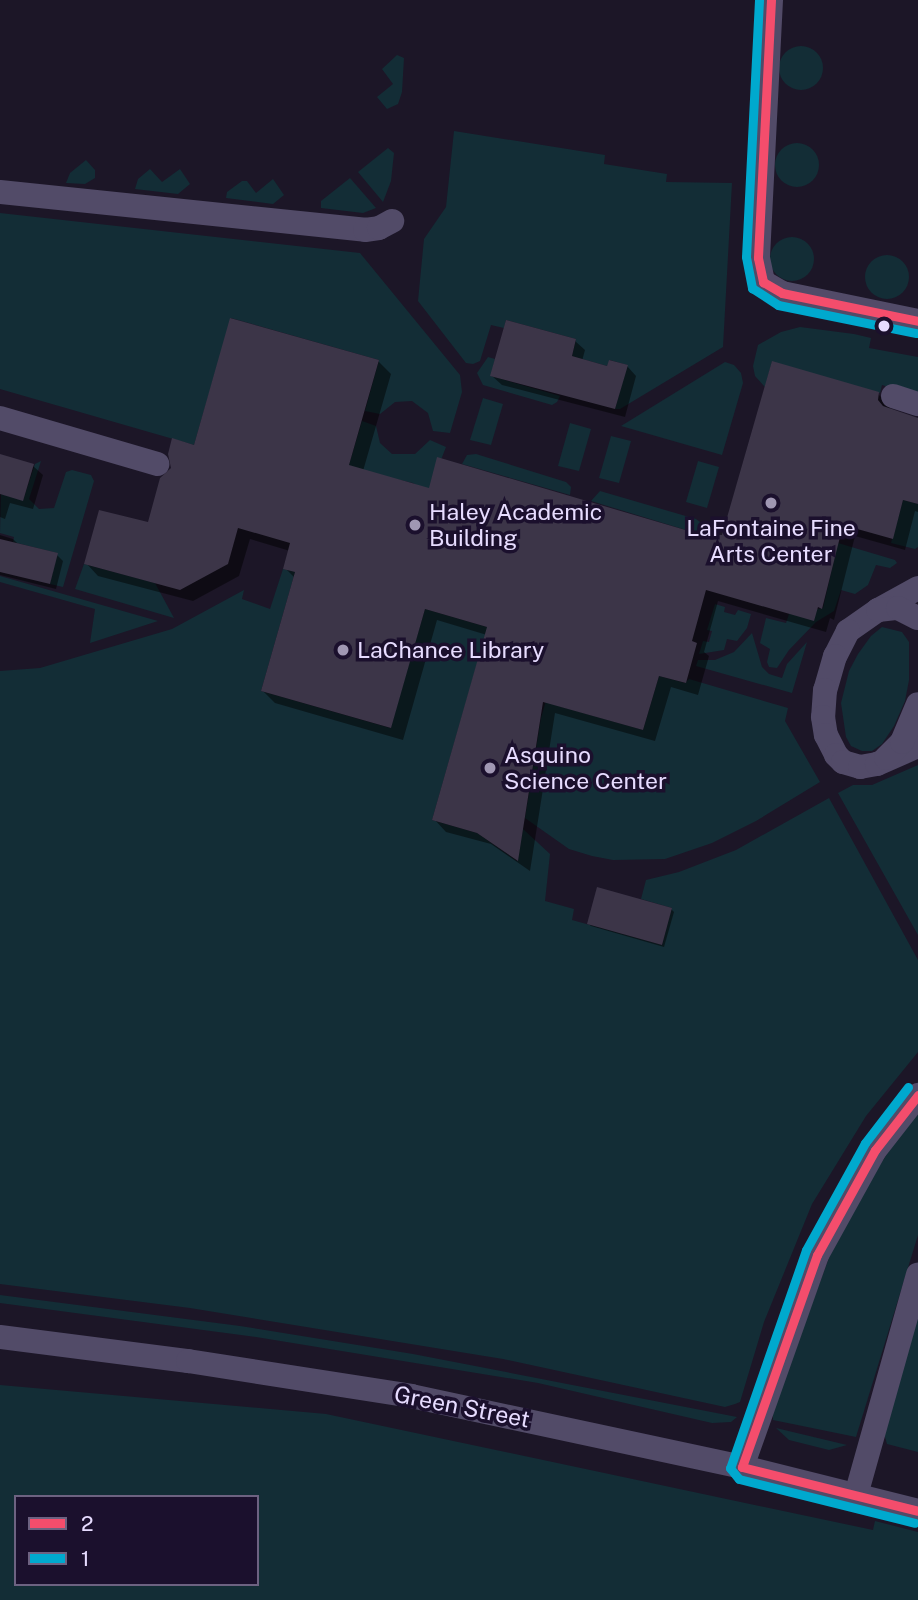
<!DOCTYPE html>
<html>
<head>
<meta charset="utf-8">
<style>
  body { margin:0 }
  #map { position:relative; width:918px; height:1600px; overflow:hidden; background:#1c1627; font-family:"Public Sans",sans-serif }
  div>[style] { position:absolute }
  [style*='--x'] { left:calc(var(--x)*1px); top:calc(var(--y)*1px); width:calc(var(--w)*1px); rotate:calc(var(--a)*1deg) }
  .green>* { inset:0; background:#132d36 }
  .round { border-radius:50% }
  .shadow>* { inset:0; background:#0007 }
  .building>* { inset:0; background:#3c3548 }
  .minor>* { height:24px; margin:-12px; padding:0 12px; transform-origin:12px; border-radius:12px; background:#524b68 }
  .bus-1>* { height:9px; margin:-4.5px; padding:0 4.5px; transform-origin:4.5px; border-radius:4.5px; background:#f44d6c }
  .bus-2>* { height:9px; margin:-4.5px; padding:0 4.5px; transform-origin:4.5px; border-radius:4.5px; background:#00a9ce }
  .dots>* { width:19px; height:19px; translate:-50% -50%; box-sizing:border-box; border:4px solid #1b102d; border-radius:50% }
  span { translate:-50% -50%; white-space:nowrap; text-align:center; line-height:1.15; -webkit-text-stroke:7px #1b102d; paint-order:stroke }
  .poi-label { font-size:23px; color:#e7dcff }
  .left { translate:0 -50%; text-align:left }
  .street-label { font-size:23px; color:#e7dcff }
  .legend { position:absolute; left:14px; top:1495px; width:245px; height:91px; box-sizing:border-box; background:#1b102d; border:2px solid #6d6281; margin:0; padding:9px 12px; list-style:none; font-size:21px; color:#e7dcff }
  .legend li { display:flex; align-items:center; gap:14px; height:35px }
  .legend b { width:35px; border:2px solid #6d6281 }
</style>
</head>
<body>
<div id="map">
  <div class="green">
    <div class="round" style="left:779px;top:46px;width:44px;height:44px"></div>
    <div style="clip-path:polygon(397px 55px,404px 58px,402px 92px,398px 104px,387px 109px,377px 97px,393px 84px,382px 69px)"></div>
    <div style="clip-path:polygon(454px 131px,605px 155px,604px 164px,667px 174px,666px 182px,732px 183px,723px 347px,620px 409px,615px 409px,627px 365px,610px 360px,607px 366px,572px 356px,576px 339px,506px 320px,504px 328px,491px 325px,480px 361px,473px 364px,466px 363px,418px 301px,424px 239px,446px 207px)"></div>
    <div class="round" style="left:775px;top:143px;width:44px;height:44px"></div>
    <div style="clip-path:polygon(388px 148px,394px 153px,391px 181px,383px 202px,358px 172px)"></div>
    <div style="clip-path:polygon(86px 160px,95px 170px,95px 178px,85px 184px,66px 183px,70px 173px)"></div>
    <div style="clip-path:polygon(150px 169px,162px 182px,180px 169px,190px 184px,178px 194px,135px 189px,138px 179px)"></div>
    <div style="clip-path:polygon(350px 178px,376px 208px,363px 213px,321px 208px,321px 201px)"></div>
    <div style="clip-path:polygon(273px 179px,284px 195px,273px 204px,226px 198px,227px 192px,242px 181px,247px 181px,256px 193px)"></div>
    <div style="clip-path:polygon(0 213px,360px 253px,460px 375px,462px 392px,450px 433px,433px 431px,428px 413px,412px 401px,395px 402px,380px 414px,365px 411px,379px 360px,231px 318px,194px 445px,0 389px)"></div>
    <div class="round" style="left:770px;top:237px;width:44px;height:44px"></div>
    <div class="round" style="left:865px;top:255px;width:44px;height:44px"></div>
    <div style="clip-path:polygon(800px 327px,854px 334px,871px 338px,869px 348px,918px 357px,918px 396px,882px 385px,880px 393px,772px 362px,765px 387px,755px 376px,753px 366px,758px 345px,781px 332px)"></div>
    <div style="clip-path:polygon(488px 357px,495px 359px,491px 376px,560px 396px,557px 402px,552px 405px,483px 385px,477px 373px)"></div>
    <div style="clip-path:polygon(725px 362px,734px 365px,741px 373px,743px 383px,722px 455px,621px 426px)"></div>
    <div style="clip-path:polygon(483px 398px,503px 404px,491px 445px,470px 440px)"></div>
    <div style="clip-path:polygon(362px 421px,376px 426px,380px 443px,392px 454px,415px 454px,430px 440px,446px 447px,428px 493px,413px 483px,348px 468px)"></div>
    <div style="clip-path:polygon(570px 423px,591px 429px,579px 471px,558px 466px)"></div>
    <div style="clip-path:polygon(611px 436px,631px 441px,619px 483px,599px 478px)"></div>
    <div style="clip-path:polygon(476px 454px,566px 482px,571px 487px,570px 495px,462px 464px,467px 455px)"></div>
    <div style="clip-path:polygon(41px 461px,29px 499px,39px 509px,54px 508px,66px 472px,72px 470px,91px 475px,94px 481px,63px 587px,50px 584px,57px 553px,13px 542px,14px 537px,0 533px,1px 494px,23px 500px,35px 464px)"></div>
    <div style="clip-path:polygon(698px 461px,719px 467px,707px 508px,686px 502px)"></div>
    <div style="clip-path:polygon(600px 491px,696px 519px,700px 522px,699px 534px,591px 501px)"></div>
    <div style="clip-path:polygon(903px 500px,918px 504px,918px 547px,915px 549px,891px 543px)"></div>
    <div style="clip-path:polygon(838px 543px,895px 560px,897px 563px,890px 568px,876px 565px,868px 585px,855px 594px,841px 590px,834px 611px,816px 622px,789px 650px,777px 668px,769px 667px,767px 662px,770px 649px,760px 643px,766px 618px,786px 623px,789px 614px,823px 608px)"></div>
    <div style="clip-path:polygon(84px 564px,155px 583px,174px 618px,75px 589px)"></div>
    <div style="clip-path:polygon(283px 569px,295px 572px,261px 691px,390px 728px,425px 609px,525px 638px,481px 650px,432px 820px,477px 833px,517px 861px,523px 829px,550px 854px,545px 901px,574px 909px,572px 920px,662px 945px,672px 908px,641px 899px,646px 880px,679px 872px,736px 850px,829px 798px,918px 960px,918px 1052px,866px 1116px,812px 1204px,764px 1322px,740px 1402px,735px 1404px,725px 1407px,503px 1359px,190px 1308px,0 1284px,0 671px,40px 668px,172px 629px,244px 590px,242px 599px,270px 609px)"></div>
    <div style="clip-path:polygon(0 576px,158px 621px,90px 643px,95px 609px,0 582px)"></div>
    <div style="clip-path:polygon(715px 604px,725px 607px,724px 612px,735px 615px,738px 610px,751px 614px,747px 628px,737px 641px,727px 639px,724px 650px,699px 654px,703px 641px,709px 642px,712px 631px,707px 630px)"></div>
    <div style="clip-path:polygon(882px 627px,902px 632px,909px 642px,909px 680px,905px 701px,894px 726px,882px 744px,872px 751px,862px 751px,851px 746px,846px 737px,841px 703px,849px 671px,858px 654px,871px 636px)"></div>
    <div style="clip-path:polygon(752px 633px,762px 667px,769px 674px,782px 678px,787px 664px,807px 642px,792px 693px,696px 666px,698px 660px,715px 660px,734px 652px)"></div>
    <div style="clip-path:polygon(659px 676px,685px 683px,689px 679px,788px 708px,785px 721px,820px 782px,756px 821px,712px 843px,665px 859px,613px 860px,592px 856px,569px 849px,525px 818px,541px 718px,552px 680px,555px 705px,643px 730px)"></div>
    <div style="clip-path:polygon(918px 765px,918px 935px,838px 793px,853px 785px,872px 785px)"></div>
    <div style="clip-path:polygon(918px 1106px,918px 1235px,856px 1437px,773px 1420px,773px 1408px,842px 1223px)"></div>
    <div style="clip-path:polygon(0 1295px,240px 1326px,413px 1354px,737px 1417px,731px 1422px,712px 1423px,538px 1383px,256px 1337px,0 1303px)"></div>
    <div style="clip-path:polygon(918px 1312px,918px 1452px,887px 1444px,883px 1430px)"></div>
    <div style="clip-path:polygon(evenodd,0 1385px,326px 1414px,873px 1530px,875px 1521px,918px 1532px,918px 1600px,0 1600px,0 1385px,16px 1497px,257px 1497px,257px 1584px,16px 1584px,16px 1497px)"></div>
    <div style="clip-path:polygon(776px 1428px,847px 1445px,829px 1450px,789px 1440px)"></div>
  </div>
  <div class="shadow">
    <div style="clip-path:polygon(231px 320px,379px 362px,391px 374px,363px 471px,430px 490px,698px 535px,723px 537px,878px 394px,890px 406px,890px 412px,918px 419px,918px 512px,915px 511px,905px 550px,855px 536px,834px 620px,830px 618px,826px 632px,718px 601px,704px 652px,709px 656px,698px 695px,671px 687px,655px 741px,555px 713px,530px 871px,491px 844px,446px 832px,434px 819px,487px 635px,437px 620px,403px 740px,275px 703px,263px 691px,295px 578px,285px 568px,290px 551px,250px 539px,239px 576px,193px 601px,98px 576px,86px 563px,149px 524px,195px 447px)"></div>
    <div style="clip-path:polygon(575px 341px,585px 350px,582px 361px,609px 368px,627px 366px,636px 376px,625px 417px,502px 385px,492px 376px)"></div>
    <div style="clip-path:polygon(0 456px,33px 466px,43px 475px,33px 509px,10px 503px,5px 519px,0 517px)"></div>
    <div style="clip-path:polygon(0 535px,13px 539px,19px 545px,57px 555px,63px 561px,56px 589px,0 575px)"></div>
    <div style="clip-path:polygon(598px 889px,672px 910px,674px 912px,664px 947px,591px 926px,589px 924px)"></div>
  </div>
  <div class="building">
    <div style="clip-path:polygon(230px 318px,379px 360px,349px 465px,429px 488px,437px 457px,699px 534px,722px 535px,772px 361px,879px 392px,878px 400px,883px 406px,918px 418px,918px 504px,903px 500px,893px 539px,843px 525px,822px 609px,818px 607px,814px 621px,706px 590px,692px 641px,697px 643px,686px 683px,659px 676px,643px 730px,543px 702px,518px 861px,477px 833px,432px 820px,487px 627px,425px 609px,391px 728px,261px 691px,295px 572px,283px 569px,290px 543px,238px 528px,228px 564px,180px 590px,84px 564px,99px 510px,148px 522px,160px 478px,171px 468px,168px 454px,172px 438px,194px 445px)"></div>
    <div style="clip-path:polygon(506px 320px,576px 339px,572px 356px,607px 366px,609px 360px,628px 365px,615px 409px,490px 376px)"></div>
    <div style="clip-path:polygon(0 454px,34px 464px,23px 501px,0 494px)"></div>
    <div style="clip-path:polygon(0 539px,58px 553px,50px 584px,0 572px)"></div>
    <div style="clip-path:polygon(597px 887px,672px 908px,662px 945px,587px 924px)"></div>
  </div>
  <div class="minor">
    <div style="--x:771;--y:0;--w:258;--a:92.9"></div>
    <div style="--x:758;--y:258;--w:25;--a:78"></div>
    <div style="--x:763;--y:282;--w:22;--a:30"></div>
    <div style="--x:782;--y:293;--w:139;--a:11.6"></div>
    <div style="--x:0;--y:192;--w:367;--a:5.9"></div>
    <div style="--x:365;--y:230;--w:14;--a:-8"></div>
    <div style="--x:379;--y:228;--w:15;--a:-28"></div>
    <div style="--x:893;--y:396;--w:26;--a:18"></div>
    <div style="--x:0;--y:418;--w:164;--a:16.3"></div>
    <div style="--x:918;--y:588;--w:46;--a:151.2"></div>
    <div style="--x:878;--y:610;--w:37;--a:145"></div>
    <div style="--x:848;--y:631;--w:28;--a:117"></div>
    <div style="--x:835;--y:656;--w:35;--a:106"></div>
    <div style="--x:825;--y:690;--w:27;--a:94"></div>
    <div style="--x:823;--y:717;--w:18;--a:81"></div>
    <div style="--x:826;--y:735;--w:22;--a:63"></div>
    <div style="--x:836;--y:755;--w:10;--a:45"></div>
    <div style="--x:843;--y:762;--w:18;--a:16"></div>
    <div style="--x:860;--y:767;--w:17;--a:-10"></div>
    <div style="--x:877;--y:764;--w:45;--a:-23.7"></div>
    <div style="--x:878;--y:610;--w:20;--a:-6"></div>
    <div style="--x:898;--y:608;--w:22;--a:27"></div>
    <div style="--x:886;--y:758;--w:23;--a:-45"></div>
    <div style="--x:902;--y:742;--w:41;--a:-67.2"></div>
    <div style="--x:0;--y:1337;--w:190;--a:7.3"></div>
    <div style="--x:188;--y:1361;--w:226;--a:8.9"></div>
    <div style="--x:411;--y:1396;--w:339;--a:12.1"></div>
    <div style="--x:742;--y:1467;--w:181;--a:14"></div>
    <div style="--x:742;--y:1467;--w:225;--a:-70.5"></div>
    <div style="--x:817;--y:1255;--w:120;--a:-61.1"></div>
    <div style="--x:875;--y:1150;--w:70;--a:-52"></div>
    <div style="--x:856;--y:1495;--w:229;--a:-74.3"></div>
  </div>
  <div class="bus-1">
    <div style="--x:771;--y:0;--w:258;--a:92.9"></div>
    <div style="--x:758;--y:258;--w:25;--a:78"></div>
    <div style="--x:763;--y:282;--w:22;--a:30"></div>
    <div style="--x:782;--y:293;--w:139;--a:11.6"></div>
    <div style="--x:918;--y:1095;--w:70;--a:128"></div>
    <div style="--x:875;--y:1150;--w:120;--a:118.9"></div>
    <div style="--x:817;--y:1255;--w:225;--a:109.5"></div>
    <div style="--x:742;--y:1467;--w:181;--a:14"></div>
  </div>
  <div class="bus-2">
    <div style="--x:759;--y:0;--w:257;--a:92.9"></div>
    <div style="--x:746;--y:257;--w:32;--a:79"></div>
    <div style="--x:752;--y:288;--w:31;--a:33"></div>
    <div style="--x:778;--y:305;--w:141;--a:11.5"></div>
    <div style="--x:908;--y:1087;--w:71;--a:127.5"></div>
    <div style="--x:865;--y:1143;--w:122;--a:118.9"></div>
    <div style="--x:806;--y:1250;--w:231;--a:109.2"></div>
    <div style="--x:730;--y:1468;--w:14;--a:51"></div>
    <div style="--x:739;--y:1479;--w:181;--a:14"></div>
  </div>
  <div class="dots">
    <div style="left:884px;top:326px;background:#e7dcff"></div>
    <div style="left:771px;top:503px;background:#a097b3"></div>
    <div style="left:415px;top:525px;background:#a097b3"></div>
    <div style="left:343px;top:650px;background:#a097b3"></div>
    <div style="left:490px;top:768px;background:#a097b3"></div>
  </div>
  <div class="poi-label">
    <span class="left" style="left:429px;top:525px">Haley Academic<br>Building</span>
    <span style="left:771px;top:541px">LaFontaine Fine<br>Arts Center</span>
    <span class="left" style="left:357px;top:650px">LaChance Library</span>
    <span class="left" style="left:504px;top:768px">Asquino<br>Science Center</span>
  </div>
  <div class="street-label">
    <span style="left:462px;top:1407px;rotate:11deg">Green Street</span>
  </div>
  <ul class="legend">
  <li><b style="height:9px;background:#f44d6c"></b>2</li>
  <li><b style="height:9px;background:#00a9ce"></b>1</li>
  </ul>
</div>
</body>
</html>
